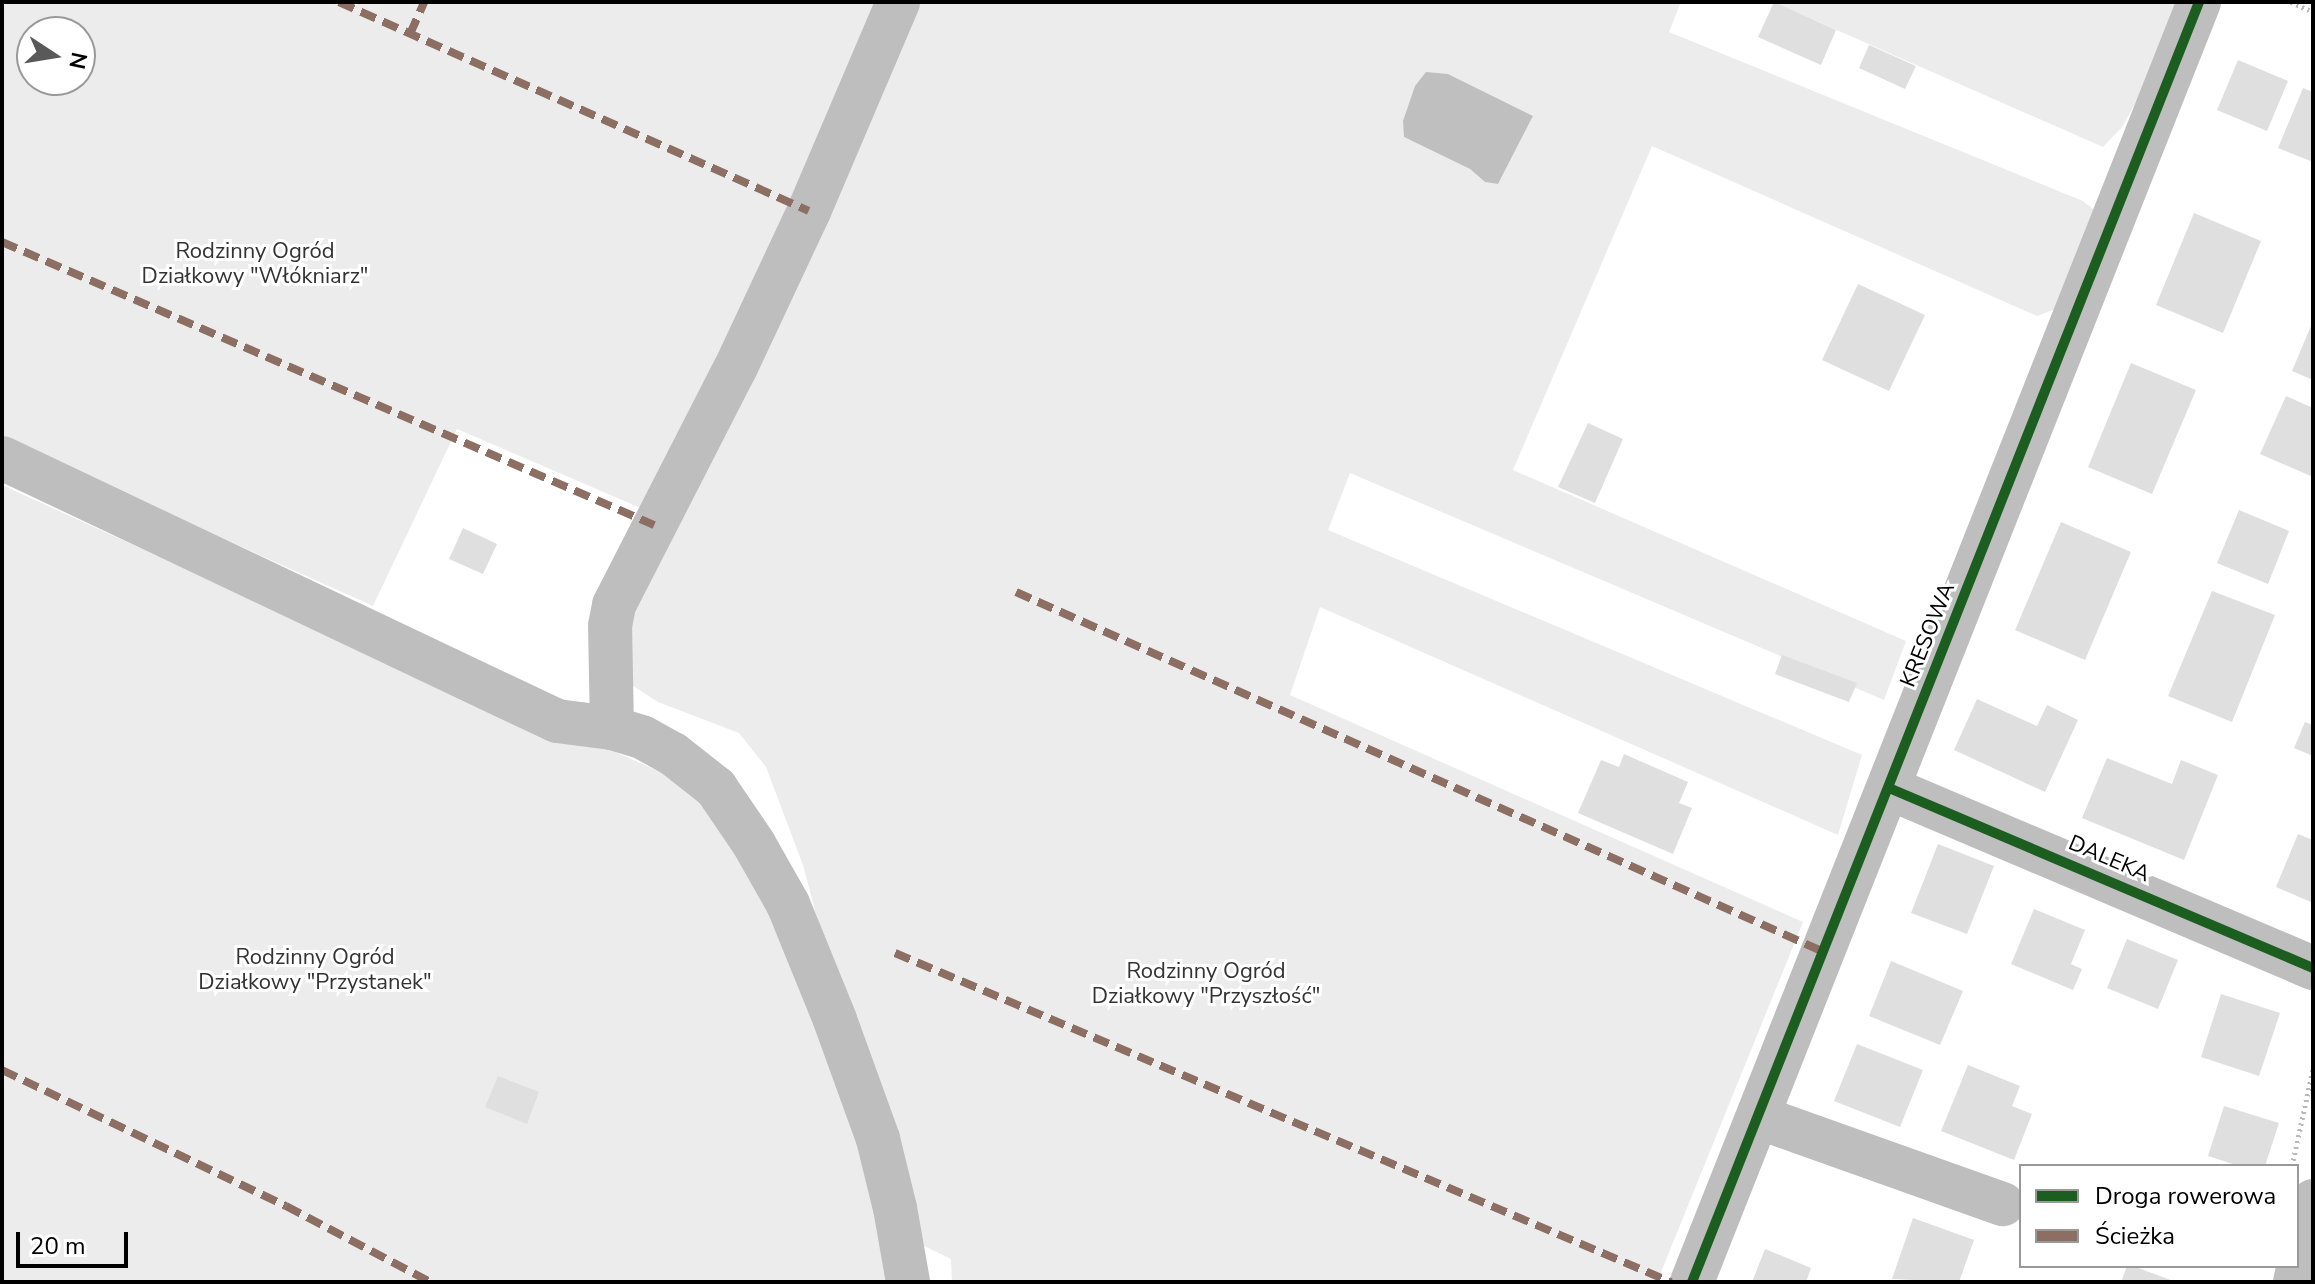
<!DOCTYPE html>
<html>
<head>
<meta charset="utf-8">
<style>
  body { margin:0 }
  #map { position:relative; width:2315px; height:1284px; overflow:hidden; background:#fff; font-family:"Nunito Sans",sans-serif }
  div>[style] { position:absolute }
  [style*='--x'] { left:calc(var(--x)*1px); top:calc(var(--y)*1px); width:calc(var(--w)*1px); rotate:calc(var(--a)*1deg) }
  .green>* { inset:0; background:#ececec }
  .water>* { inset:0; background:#bfbfbf }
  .building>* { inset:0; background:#dfdfdf }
  .path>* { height:5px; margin-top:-2.5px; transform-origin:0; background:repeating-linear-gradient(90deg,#b9b9b9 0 2px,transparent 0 6px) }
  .minor>* { height:44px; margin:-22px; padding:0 22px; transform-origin:22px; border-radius:22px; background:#bebebe }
  .quiet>* { height:8px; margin-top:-4px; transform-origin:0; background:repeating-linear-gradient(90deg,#8d6e63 0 16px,transparent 0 24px) }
  .cycleway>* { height:10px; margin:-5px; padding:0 5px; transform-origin:5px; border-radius:5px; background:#1b5e20 }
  span { translate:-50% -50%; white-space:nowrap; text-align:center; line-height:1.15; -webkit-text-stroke:6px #fff; paint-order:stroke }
  .park-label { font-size:22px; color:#333 }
  .street-label { font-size:22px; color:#000 }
  .frame { position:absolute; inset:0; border:4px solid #000; pointer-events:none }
  .legend { position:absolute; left:2019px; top:1164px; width:280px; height:104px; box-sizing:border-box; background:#fff; border:2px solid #999; margin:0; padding:10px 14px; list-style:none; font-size:24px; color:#000 }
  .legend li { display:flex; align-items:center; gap:16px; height:40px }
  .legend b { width:40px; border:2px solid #999 }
  .north { position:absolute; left:16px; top:16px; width:80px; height:80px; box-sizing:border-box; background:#fff; border:2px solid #999; border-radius:50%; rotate:102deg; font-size:22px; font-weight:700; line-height:32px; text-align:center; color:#000 }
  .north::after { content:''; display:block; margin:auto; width:28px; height:36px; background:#595959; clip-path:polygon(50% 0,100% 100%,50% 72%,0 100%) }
  .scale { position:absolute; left:16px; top:1232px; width:112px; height:36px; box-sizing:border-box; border:4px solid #000; border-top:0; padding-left:10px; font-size:24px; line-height:28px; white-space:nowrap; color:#000; -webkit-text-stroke:6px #fff; paint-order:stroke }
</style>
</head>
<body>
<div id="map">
  <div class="green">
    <div style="clip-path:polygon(evenodd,2px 2px,886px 2px,650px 512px,457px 429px,373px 606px,2px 439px,2px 2px,32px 32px,80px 32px,80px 80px,32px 80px,32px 32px)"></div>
    <div style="clip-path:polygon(evenodd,914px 2px,1681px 2px,1669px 32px,2083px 201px,2098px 213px,2058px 308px,2037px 316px,1652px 146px,1513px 470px,1906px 641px,1884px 700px,1350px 473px,1328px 530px,1862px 755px,1838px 835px,1320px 607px,1290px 695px,1803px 922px,1657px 1282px,952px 1282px,951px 1259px,918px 1243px,825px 949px,803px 865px,766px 767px,739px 733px,658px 702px,630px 684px,627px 636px,634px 602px,914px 2px,1448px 74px,1533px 116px,1498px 184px,1485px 182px,1470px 169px,1404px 137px,1448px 74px)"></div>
    <div style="clip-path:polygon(1773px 2px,2178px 2px,2140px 95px,2122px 127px,2103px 147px)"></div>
    <div style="clip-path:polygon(2px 485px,567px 743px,611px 750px,676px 779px,715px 809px,773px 906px,871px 1161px,894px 1282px,2px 1282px)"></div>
  </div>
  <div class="water">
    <div style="clip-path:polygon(1426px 72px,1448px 74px,1533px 116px,1498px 184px,1485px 182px,1470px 169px,1404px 137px,1403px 121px,1415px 86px)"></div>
  </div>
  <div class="building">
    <div style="clip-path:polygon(1774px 2px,1836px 30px,1821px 65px,1758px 37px)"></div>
    <div style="clip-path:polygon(1869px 45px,1916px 66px,1905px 89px,1859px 68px)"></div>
    <div style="clip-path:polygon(2238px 60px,2288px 81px,2267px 131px,2217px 110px)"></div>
    <div style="clip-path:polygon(2303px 88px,2313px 92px,2313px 162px,2278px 148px)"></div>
    <div style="clip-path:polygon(2194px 213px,2261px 241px,2223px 333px,2156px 305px)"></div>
    <div style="clip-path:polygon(1858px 284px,1925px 315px,1889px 391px,1822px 360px)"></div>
    <div style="clip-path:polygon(2313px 321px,2313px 380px,2292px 371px)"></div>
    <div style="clip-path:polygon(2131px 363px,2196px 390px,2152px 494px,2088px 467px)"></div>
    <div style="clip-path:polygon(2286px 396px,2313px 408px,2313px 477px,2260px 454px)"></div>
    <div style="clip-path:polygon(1588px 423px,1623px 439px,1595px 503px,1558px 487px)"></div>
    <div style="clip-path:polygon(2239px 510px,2289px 531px,2268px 584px,2217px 563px)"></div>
    <div style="clip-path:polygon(2061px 522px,2131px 552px,2085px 660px,2015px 630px)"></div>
    <div style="clip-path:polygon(463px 528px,497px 544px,483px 574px,449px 559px)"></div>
    <div style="clip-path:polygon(2212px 591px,2275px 615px,2232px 722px,2168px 696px)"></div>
    <div style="clip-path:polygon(1782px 655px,1857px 683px,1849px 702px,1775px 674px)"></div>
    <div style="clip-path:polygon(1977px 699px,2037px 726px,2047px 705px,2078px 720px,2045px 792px,1954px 750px)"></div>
    <div style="clip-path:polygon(2305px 722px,2313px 725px,2313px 756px,2294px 748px)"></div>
    <div style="clip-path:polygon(1624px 754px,1688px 782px,1679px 803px,1692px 808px,1673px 854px,1578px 813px,1601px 760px,1619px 767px)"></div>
    <div style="clip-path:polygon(2107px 758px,2172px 784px,2181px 760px,2218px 775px,2184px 860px,2082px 818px)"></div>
    <div style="clip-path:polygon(2298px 834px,2313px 840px,2313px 903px,2276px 887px)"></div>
    <div style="clip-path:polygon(1938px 844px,1994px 866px,1967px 934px,1911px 913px)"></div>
    <div style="clip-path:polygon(2034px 909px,2085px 930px,2071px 964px,2082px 969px,2073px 990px,2011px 964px)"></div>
    <div style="clip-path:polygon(2127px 939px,2178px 960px,2158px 1009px,2107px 988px)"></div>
    <div style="clip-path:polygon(1891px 961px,1963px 991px,1940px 1045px,1869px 1016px)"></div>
    <div style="clip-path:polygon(2221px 994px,2280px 1013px,2259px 1076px,2201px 1057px)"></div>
    <div style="clip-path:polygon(1857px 1044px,1923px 1070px,1900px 1127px,1834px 1101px)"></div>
    <div style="clip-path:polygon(1968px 1065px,2020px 1086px,2012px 1106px,2032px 1114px,2014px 1160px,1941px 1131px)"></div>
    <div style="clip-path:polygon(498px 1076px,539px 1092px,527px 1124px,485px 1107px)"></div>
    <div style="clip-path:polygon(2224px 1106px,2279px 1123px,2265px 1166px,2239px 1166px,2208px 1156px)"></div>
    <div style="clip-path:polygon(1913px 1218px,1974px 1240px,1959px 1282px,1892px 1279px)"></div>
    <div style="clip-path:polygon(1765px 1249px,1811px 1268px,1806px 1282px,1752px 1282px)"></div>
    <div style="clip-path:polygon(2127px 1266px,2133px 1266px,2176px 1282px,2121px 1282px)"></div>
  </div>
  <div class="path">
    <div style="--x:2291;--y:2;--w:24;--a:24"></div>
    <div style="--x:2292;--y:1166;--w:99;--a:-77.8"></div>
  </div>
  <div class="minor">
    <div style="--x:2;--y:458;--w:614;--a:25.36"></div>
    <div style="--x:557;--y:721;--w:55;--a:7.3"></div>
    <div style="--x:612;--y:728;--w:31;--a:17"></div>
    <div style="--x:642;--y:737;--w:35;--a:29"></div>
    <div style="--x:673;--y:754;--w:55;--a:38.3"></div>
    <div style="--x:716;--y:788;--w:68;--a:55.8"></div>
    <div style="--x:754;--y:844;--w:69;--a:60.5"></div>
    <div style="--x:788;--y:904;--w:125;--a:67.9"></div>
    <div style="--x:835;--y:1020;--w:127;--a:70.1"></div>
    <div style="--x:878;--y:1139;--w:71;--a:76.2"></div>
    <div style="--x:895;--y:1208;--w:75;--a:80"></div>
    <div style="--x:612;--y:728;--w:102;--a:-91.1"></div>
    <div style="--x:610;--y:626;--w:21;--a:-79"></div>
    <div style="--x:614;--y:605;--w:265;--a:-62.9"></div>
    <div style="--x:735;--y:369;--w:174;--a:-64.9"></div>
    <div style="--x:809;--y:211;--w:227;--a:-66.9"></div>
    <div style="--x:1889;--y:788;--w:461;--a:23"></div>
    <div style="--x:1758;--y:1117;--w:260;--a:19.6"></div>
    <div style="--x:1692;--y:1282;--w:1377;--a:-68.39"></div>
    <div style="--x:2295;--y:1282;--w:83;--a:-77.5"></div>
  </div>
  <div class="quiet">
    <div style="--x:339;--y:2;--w:514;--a:23.97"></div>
    <div style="--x:410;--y:34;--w:35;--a:-66"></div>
    <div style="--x:2;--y:242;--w:711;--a:23.46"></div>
    <div style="--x:1016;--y:592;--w:885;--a:24.02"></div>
    <div style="--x:895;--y:953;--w:843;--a:22.98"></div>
    <div style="--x:2;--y:1070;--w:315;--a:25.6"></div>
    <div style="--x:286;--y:1206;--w:163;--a:27.8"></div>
  </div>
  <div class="cycleway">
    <div style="--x:1889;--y:788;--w:461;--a:23"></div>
    <div style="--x:1692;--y:1282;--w:1377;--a:-68.39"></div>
  </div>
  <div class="park-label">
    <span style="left:255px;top:264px">Rodzinny Ogród<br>Działkowy "Włókniarz"</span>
    <span style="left:315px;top:970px">Rodzinny Ogród<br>Działkowy "Przystanek"</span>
    <span style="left:1206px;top:984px">Rodzinny Ogród<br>Działkowy "Przyszłość"</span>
  </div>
  <div class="street-label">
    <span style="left:1928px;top:635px;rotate:-68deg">KRESOWA</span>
    <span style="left:2109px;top:859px;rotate:23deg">DALEKA</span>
  </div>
  <div class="frame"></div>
  <ul class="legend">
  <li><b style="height:10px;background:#1b5e20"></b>Droga rowerowa</li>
  <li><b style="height:10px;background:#8d6e63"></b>Ścieżka</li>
  </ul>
  <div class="north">N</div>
  <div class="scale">20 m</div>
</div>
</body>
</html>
